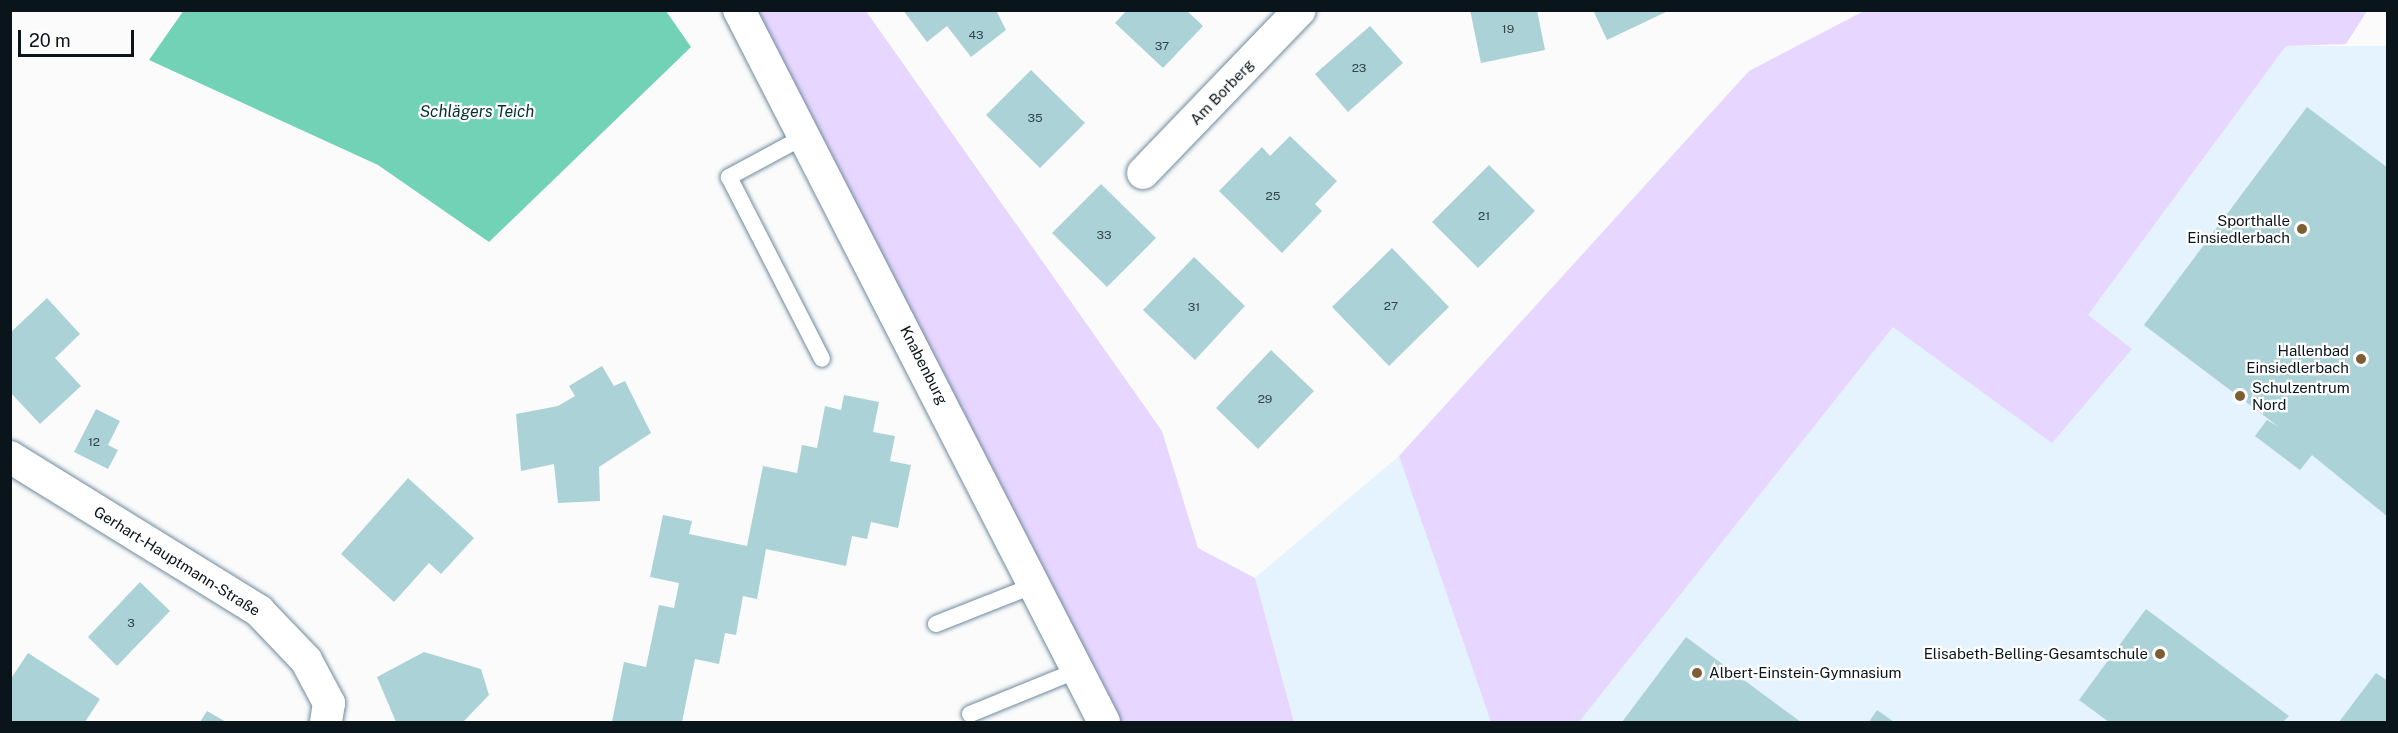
<!DOCTYPE html>
<html>
<head>
<meta charset="utf-8">
<style>
  body { margin:0 }
  #map { position:relative; width:2398px; height:733px; overflow:hidden; background:#fbfbfb; font-family:"Public Sans",sans-serif }
  div>[style] { position:absolute }
  [style*='--x'] { left:calc(var(--x)*1px); top:calc(var(--y)*1px); width:calc(var(--w)*1px); rotate:calc(var(--a)*1deg) }
  .built>* { inset:0; background:#e4f3fd }
  .green>* { inset:0; background:#e7d6ff }
  .water>* { inset:0; background:#72d2b6 }
  .building>* { inset:0; background:#abd2d7 }
  .roads { filter:drop-shadow(0 0 2px #708b9e) drop-shadow(0 0 2px #708b9e) }
  .lane>* { height:16px; margin:-8px; padding:0 8px; transform-origin:8px; border-radius:8px; background:#fff }
  .street>* { height:32px; margin:-16px; padding:0 16px; transform-origin:16px; border-radius:16px; background:#fff }
  .dots>* { width:16px; height:16px; translate:-50% -50%; box-sizing:border-box; border:3px solid #fff; border-radius:50% }
  span { translate:-50% -50%; white-space:nowrap; text-align:center; line-height:1.15; -webkit-text-stroke:4.5px #fff; paint-order:stroke }
  .number-label { font-size:12px; color:#32444a }
  .number-label span { -webkit-text-stroke-width:0 }
  .street-label { font-size:15px; color:#09141b }
  .poi-label { font-size:15px; color:#09141b }
  .right { translate:-100% -50%; text-align:right }
  .left { translate:0 -50%; text-align:left }
  .water-label { font-size:16px; color:#023126; font-style:italic }
  .frame { position:absolute; inset:0; border:12px solid #09141b; pointer-events:none }
  .scale { position:absolute; left:18px; top:30px; width:116px; height:27px; box-sizing:border-box; border:3px solid #09141b; border-top:0; padding-left:8px; font-size:18px; line-height:21px; white-space:nowrap; color:#09141b; -webkit-text-stroke:4px #fff; paint-order:stroke }
</style>
</head>
<body>
<div id="map">
  <div class="built">
    <div style="clip-path:polygon(2286px 46px,2387px 46px,2387px 722px,1579px 722px,1893px 327px,2088px 315px)"></div>
    <div style="clip-path:polygon(1399px 456px,1491px 722px,1294px 722px,1255px 578px)"></div>
  </div>
  <div class="green">
    <div style="clip-path:polygon(739px 11px,866px 11px,1162px 431px,1198px 548px,1255px 578px,1294px 722px,1104px 722px)"></div>
    <div style="clip-path:polygon(1864px 11px,2367px 11px,2346px 44px,2286px 46px,2088px 315px,2132px 349px,2052px 443px,1893px 327px,1579px 722px,1491px 722px,1399px 456px,1749px 71px)"></div>
  </div>
  <div class="water">
    <div style="clip-path:polygon(184px 10px,666px 11px,691px 47px,489px 242px,378px 165px,149px 60px)"></div>
  </div>
  <div class="building">
    <div style="clip-path:polygon(903px 10px,996px 10px,1006px 30px,971px 57px,947px 26px,927px 42px)"></div>
    <div style="clip-path:polygon(1127px 10px,1186px 10px,1203px 26px,1163px 68px,1115px 23px)"></div>
    <div style="clip-path:polygon(1470px 10px,1537px 10px,1545px 50px,1481px 63px)"></div>
    <div style="clip-path:polygon(1593px 10px,1670px 10px,1607px 40px)"></div>
    <div style="clip-path:polygon(1370px 26px,1403px 63px,1348px 112px,1315px 74px)"></div>
    <div style="clip-path:polygon(1031px 70px,1085px 123px,1040px 168px,986px 115px)"></div>
    <div style="clip-path:polygon(2307px 107px,2388px 168px,2388px 517px,2312px 455px,2300px 470px,2255px 436px,2267px 420px,2279px 427px,2144px 325px)"></div>
    <div style="clip-path:polygon(1290px 136px,1337px 181px,1315px 204px,1322px 211px,1282px 253px,1219px 191px,1262px 147px,1270px 156px)"></div>
    <div style="clip-path:polygon(1489px 165px,1535px 211px,1478px 268px,1432px 222px)"></div>
    <div style="clip-path:polygon(1101px 184px,1156px 238px,1107px 287px,1052px 233px)"></div>
    <div style="clip-path:polygon(1392px 248px,1449px 307px,1389px 366px,1332px 307px)"></div>
    <div style="clip-path:polygon(1194px 257px,1245px 306px,1195px 360px,1143px 310px)"></div>
    <div style="clip-path:polygon(47px 298px,80px 334px,55px 358px,81px 386px,40px 424px,10px 392px,10px 333px)"></div>
    <div style="clip-path:polygon(1271px 350px,1314px 391px,1258px 449px,1216px 408px)"></div>
    <div style="clip-path:polygon(602px 366px,614px 386px,625px 381px,651px 433px,599px 467px,600px 501px,558px 503px,554px 464px,521px 471px,516px 414px,558px 406px,575px 396px,569px 386px)"></div>
    <div style="clip-path:polygon(844px 395px,879px 402px,873px 432px,895px 436px,890px 461px,911px 465px,898px 528px,871px 522px,867px 539px,852px 536px,846px 566px,766px 549px,757px 599px,743px 596px,736px 635px,725px 633px,719px 664px,695px 659px,682px 722px,612px 722px,624px 662px,646px 667px,659px 605px,674px 608px,679px 583px,650px 577px,663px 515px,692px 521px,689px 534px,747px 546px,763px 466px,797px 473px,802px 445px,817px 448px,825px 406px,841px 410px)"></div>
    <div style="clip-path:polygon(96px 409px,120px 421px,108px 445px,118px 450px,108px 469px,74px 452px)"></div>
    <div style="clip-path:polygon(408px 478px,474px 538px,441px 574px,429px 563px,394px 602px,341px 554px)"></div>
    <div style="clip-path:polygon(140px 582px,170px 611px,117px 666px,88px 637px)"></div>
    <div style="clip-path:polygon(2146px 609px,2289px 716px,2283px 722px,2109px 722px,2079px 700px)"></div>
    <div style="clip-path:polygon(1686px 637px,1783px 709px,1801px 722px,1622px 722px)"></div>
    <div style="clip-path:polygon(424px 652px,481px 669px,489px 695px,463px 722px,396px 722px,377px 677px)"></div>
    <div style="clip-path:polygon(28px 653px,100px 699px,85px 722px,10px 722px,10px 680px)"></div>
    <div style="clip-path:polygon(2376px 673px,2388px 681px,2388px 722px,2339px 722px)"></div>
    <div style="clip-path:polygon(1877px 710px,1894px 722px,1869px 722px)"></div>
    <div style="clip-path:polygon(207px 711px,226px 722px,200px 722px)"></div>
  </div>
  <div class="roads">
    <div class="lane">
      <div style="--x:807;--y:135;--w:89;--a:151.7"></div>
      <div style="--x:729;--y:177;--w:204;--a:62.9"></div>
      <div style="--x:936;--y:624;--w:106;--a:-21.5"></div>
      <div style="--x:970;--y:714;--w:117;--a:-22.2"></div>
    </div>
    <div class="street">
      <div style="--x:739;--y:10;--w:800;--a:62.86"></div>
      <div style="--x:1143;--y:173;--w:226;--a:-46.1"></div>
      <div style="--x:10;--y:457;--w:293;--a:31.7"></div>
      <div style="--x:259;--y:611;--w:68;--a:46.2"></div>
      <div style="--x:306;--y:660;--w:49;--a:61.9"></div>
      <div style="--x:329;--y:703;--w:19;--a:99"></div>
    </div>
  </div>
  <div class="dots">
    <div style="left:2302px;top:229px;background:#7d5e33"></div>
    <div style="left:2361px;top:359px;background:#7d5e33"></div>
    <div style="left:2240px;top:396px;background:#7d5e33"></div>
    <div style="left:2160px;top:654px;background:#7d5e33"></div>
    <div style="left:1697px;top:673px;background:#7d5e33"></div>
  </div>
  <div class="number-label">
    <span style="left:1508px;top:30px">19</span>
    <span style="left:976px;top:36px">43</span>
    <span style="left:1162px;top:47px">37</span>
    <span style="left:1359px;top:69px">23</span>
    <span style="left:1035px;top:119px">35</span>
    <span style="left:1273px;top:197px">25</span>
    <span style="left:1484px;top:217px">21</span>
    <span style="left:1104px;top:236px">33</span>
    <span style="left:1391px;top:307px">27</span>
    <span style="left:1194px;top:308px">31</span>
    <span style="left:1265px;top:400px">29</span>
    <span style="left:94px;top:443px">12</span>
    <span style="left:131px;top:624px">3</span>
  </div>
  <div class="street-label">
    <span style="left:1222px;top:92px;rotate:-46deg">Am Borberg</span>
    <span style="left:924px;top:365px;rotate:63deg">Knabenburg</span>
    <span style="left:177px;top:561px;rotate:32deg">Gerhart-Hauptmann-Straße</span>
  </div>
  <div class="poi-label">
    <span class="right" style="left:2290px;top:229px">Sporthalle<br>Einsiedlerbach</span>
    <span class="right" style="left:2349px;top:359px">Hallenbad<br>Einsiedlerbach</span>
    <span class="left" style="left:2252px;top:396px">Schulzentrum<br>Nord</span>
    <span class="right" style="left:2148px;top:654px">Elisabeth-Belling-Gesamtschule</span>
    <span class="left" style="left:1709px;top:673px">Albert-Einstein-Gymnasium</span>
  </div>
  <div class="water-label">
    <span style="left:477px;top:112px">Schlägers Teich</span>
  </div>
  <div class="frame"></div>
  <div class="scale">20 m</div>
</div>
</body>
</html>
